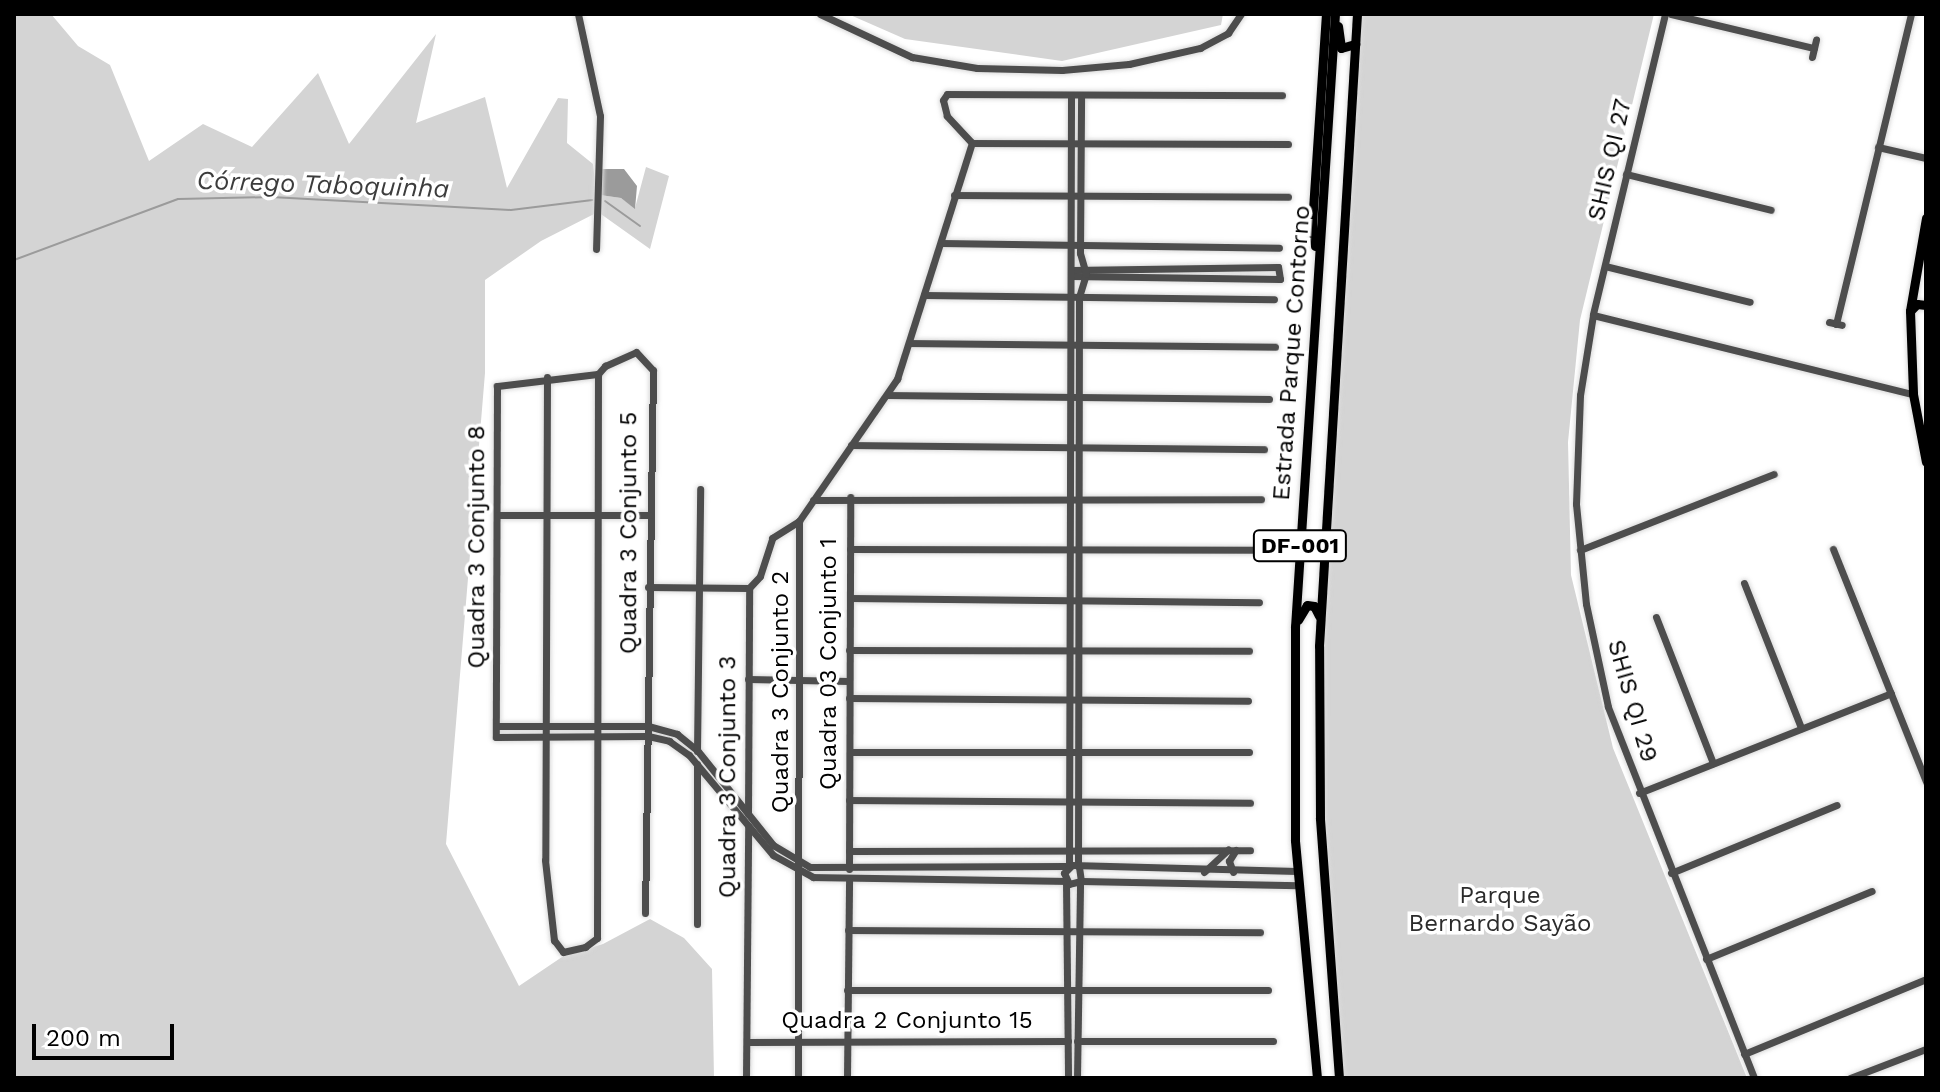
<!DOCTYPE html>
<html>
<head>
<meta charset="utf-8">
<style>
  body { margin:0 }
  #map { position:relative; width:1940px; height:1092px; overflow:hidden; background:#fff; font-family:"Work Sans",sans-serif }
  div>[style] { position:absolute }
  [style*='--x'] { left:calc(var(--x)*1px); top:calc(var(--y)*1px); width:calc(var(--w)*1px); rotate:calc(var(--a)*1deg) }
  .green>* { inset:0; background:#d4d4d4 }
  .water>* { inset:0; background:#9b9b9b }
  .stream>* { height:2px; margin:-1px; padding:0 1px; transform-origin:1px; border-radius:1px; background:#9b9b9b }
  .roads { filter:drop-shadow(0 0 2px #dbdbdb) drop-shadow(0 0 2px #dbdbdb) }
  .minor>* { height:7px; margin:-3.5px; padding:0 3.5px; transform-origin:3.5px; border-radius:3.5px; background:#4d4d4d }
  .major>* { height:9px; margin:-4.5px; padding:0 4.5px; transform-origin:4.5px; border-radius:4.5px; background:#000 }
  span { translate:-50% -50%; white-space:nowrap; text-align:center; line-height:1.15; -webkit-text-stroke:7px #fff; paint-order:stroke }
  .shield-label span { padding:2px 6px; background:#fff; border:2px solid; border-radius:6px; -webkit-text-stroke-width:0 }
  .shield-label { font-size:22px; color:#000; font-weight:700 }
  .street-label { font-size:24px; color:#000 }
  .park-label { font-size:24px; color:#2b2b2b }
  .water-label { font-size:26px; color:#3c3c3c; font-style:italic }
  .frame { position:absolute; inset:0; border:16px solid #000; pointer-events:none }
  .scale { position:absolute; left:32px; top:1024px; width:142px; height:36px; box-sizing:border-box; border:4px solid #000; border-top:0; padding-left:10px; font-size:24px; line-height:28px; white-space:nowrap; color:#000; -webkit-text-stroke:6px #fff; paint-order:stroke }
</style>
</head>
<body>
<div id="map">
  <div class="green">
    <div style="clip-path:polygon(14px 14px,51px 14px,78px 46px,110px 65px,149px 161px,203px 124px,252px 147px,318px 73px,349px 144px,436px 34px,416px 123px,485px 97px,507px 188px,558px 98px,568px 99px,567px 143px,593px 164px,598px 207px,600px 195px,621px 198px,635px 208px,646px 167px,669px 176px,650px 249px,598px 212px,541px 241px,485px 280px,485px 373px,446px 844px,519px 986px,562px 957px,603px 944px,650px 919px,684px 938px,712px 969px,714px 1078px,14px 1078px)"></div>
    <div style="clip-path:polygon(848px 14px,1223px 14px,1221px 25px,1062px 61px,905px 39px)"></div>
    <div style="clip-path:polygon(1358px 14px,1654px 14px,1580px 320px,1568px 442px,1571px 575px,1613px 748px,1747px 1078px,1341px 1078px,1319px 871px,1319px 613px)"></div>
  </div>
  <div class="water">
    <div style="clip-path:polygon(601px 169px,624px 169px,637px 186px,635px 209px,621px 198px,600px 195px)"></div>
  </div>
  <div class="stream">
    <div style="--x:605;--y:201;--w:43;--a:35.5"></div>
    <div style="--x:14;--y:260;--w:175;--a:-20.4"></div>
    <div style="--x:178;--y:199;--w:93;--a:-1.2"></div>
    <div style="--x:271;--y:197;--w:240;--a:3.1"></div>
    <div style="--x:511;--y:210;--w:82;--a:-7"></div>
  </div>
  <div class="roads">
    <div class="minor">
      <div style="--x:578;--y:14;--w:104;--a:77.8"></div>
      <div style="--x:600;--y:116;--w:133;--a:91.7"></div>
      <div style="--x:820;--y:14;--w:102;--a:25.1"></div>
      <div style="--x:912;--y:57;--w:66;--a:9.6"></div>
      <div style="--x:977;--y:68;--w:85;--a:1.3"></div>
      <div style="--x:1062;--y:70;--w:67;--a:-5.1"></div>
      <div style="--x:1129;--y:64;--w:73;--a:-12.7"></div>
      <div style="--x:1200;--y:48;--w:32;--a:-28"></div>
      <div style="--x:1228;--y:33;--w:23;--a:-56"></div>
      <div style="--x:1665;--y:14;--w:309;--a:103.5"></div>
      <div style="--x:1593;--y:315;--w:81;--a:99.2"></div>
      <div style="--x:1580;--y:395;--w:109;--a:92.1"></div>
      <div style="--x:1576;--y:504;--w:100;--a:84.3"></div>
      <div style="--x:1586;--y:604;--w:105;--a:77.9"></div>
      <div style="--x:1608;--y:707;--w:399;--a:68.5"></div>
      <div style="--x:1671;--y:14;--w:147;--a:13.4"></div>
      <div style="--x:1812;--y:57;--w:18;--a:-77"></div>
      <div style="--x:972;--y:143;--w:37;--a:-133"></div>
      <div style="--x:947;--y:116;--w:16;--a:-104"></div>
      <div style="--x:943;--y:100;--w:7;--a:-56"></div>
      <div style="--x:947;--y:94;--w:335;--a:0.2"></div>
      <div style="--x:972;--y:143;--w:316;--a:0.2"></div>
      <div style="--x:1878;--y:147;--w:49;--a:12.9"></div>
      <div style="--x:1626;--y:174;--w:149;--a:13.9"></div>
      <div style="--x:954;--y:195;--w:334;--a:0.3"></div>
      <div style="--x:941;--y:243;--w:338;--a:0.8"></div>
      <div style="--x:1605;--y:266;--w:149;--a:13.9"></div>
      <div style="--x:1071;--y:276;--w:209;--a:0.8"></div>
      <div style="--x:1280;--y:279;--w:12;--a:-99"></div>
      <div style="--x:1278;--y:267;--w:207;--a:179.2"></div>
      <div style="--x:924;--y:295;--w:350;--a:0.7"></div>
      <div style="--x:1593;--y:315;--w:330;--a:13.9"></div>
      <div style="--x:1829;--y:322;--w:13;--a:13"></div>
      <div style="--x:1836;--y:324;--w:319;--a:-76.4"></div>
      <div style="--x:909;--y:343;--w:366;--a:0.6"></div>
      <div style="--x:598;--y:374;--w:102;--a:173.2"></div>
      <div style="--x:497;--y:386;--w:351;--a:90.2"></div>
      <div style="--x:496;--y:737;--w:152;--a:-0.4"></div>
      <div style="--x:648;--y:736;--w:22;--a:13"></div>
      <div style="--x:669;--y:741;--w:24;--a:35"></div>
      <div style="--x:689;--y:755;--w:131;--a:50"></div>
      <div style="--x:773;--y:855;--w:46;--a:28.8"></div>
      <div style="--x:813;--y:877;--w:253;--a:0.9"></div>
      <div style="--x:547;--y:377;--w:483;--a:90.2"></div>
      <div style="--x:545;--y:860;--w:81;--a:83.6"></div>
      <div style="--x:554;--y:940;--w:15;--a:53"></div>
      <div style="--x:563;--y:952;--w:23;--a:-13"></div>
      <div style="--x:585;--y:947;--w:15;--a:-37"></div>
      <div style="--x:597;--y:938;--w:564;--a:-89.9"></div>
      <div style="--x:598;--y:374;--w:11;--a:-49"></div>
      <div style="--x:605;--y:366;--w:34;--a:-24"></div>
      <div style="--x:636;--y:352;--w:25;--a:47"></div>
      <div style="--x:653;--y:370;--w:543;--a:90.84"></div>
      <div style="--x:888;--y:395;--w:381;--a:0.6"></div>
      <div style="--x:851;--y:445;--w:413;--a:0.6"></div>
      <div style="--x:813;--y:500;--w:448;--a:-0.1"></div>
      <div style="--x:498;--y:515;--w:151;--a:0"></div>
      <div style="--x:850;--y:549;--w:414;--a:0.1"></div>
      <div style="--x:1833;--y:549;--w:250;--a:68.2"></div>
      <div style="--x:1580;--y:550;--w:208;--a:-21.4"></div>
      <div style="--x:1744;--y:583;--w:156;--a:68.5"></div>
      <div style="--x:648;--y:587;--w:101;--a:0.6"></div>
      <div style="--x:749;--y:588;--w:16;--a:-47"></div>
      <div style="--x:760;--y:576;--w:40;--a:-72"></div>
      <div style="--x:772;--y:538;--w:32;--a:-32"></div>
      <div style="--x:850;--y:598;--w:409;--a:0.6"></div>
      <div style="--x:1656;--y:617;--w:157;--a:68.7"></div>
      <div style="--x:849;--y:650;--w:400;--a:0.1"></div>
      <div style="--x:748;--y:679;--w:101;--a:1.1"></div>
      <div style="--x:849;--y:698;--w:399;--a:0.4"></div>
      <div style="--x:496;--y:726;--w:152;--a:0"></div>
      <div style="--x:648;--y:726;--w:30;--a:15"></div>
      <div style="--x:677;--y:734;--w:26;--a:39"></div>
      <div style="--x:697;--y:750;--w:122;--a:51.3"></div>
      <div style="--x:773;--y:845;--w:43;--a:30.7"></div>
      <div style="--x:810;--y:867;--w:258;--a:-0.2"></div>
      <div style="--x:697;--y:751;--w:262;--a:-89.3"></div>
      <div style="--x:850;--y:752;--w:399;--a:0"></div>
      <div style="--x:1639;--y:793;--w:271;--a:-21.6"></div>
      <div style="--x:849;--y:800;--w:401;--a:0.4"></div>
      <div style="--x:748;--y:814;--w:226;--a:-89.7"></div>
      <div style="--x:849;--y:851;--w:401;--a:-0.1"></div>
      <div style="--x:1069;--y:866;--w:771;--a:-89.85"></div>
      <div style="--x:1078;--y:866;--w:569;--a:-89.9"></div>
      <div style="--x:1079;--y:297;--w:24;--a:-73"></div>
      <div style="--x:1086;--y:274;--w:22;--a:-106"></div>
      <div style="--x:1080;--y:253;--w:158;--a:-89.6"></div>
      <div style="--x:1079;--y:867;--w:14;--a:82"></div>
      <div style="--x:1081;--y:881;--w:12;--a:166"></div>
      <div style="--x:1069;--y:884;--w:12;--a:-114"></div>
      <div style="--x:1064;--y:873;--w:11;--a:-45"></div>
      <div style="--x:1072;--y:865;--w:225;--a:1.5"></div>
      <div style="--x:849;--y:869;--w:372;--a:-89.8"></div>
      <div style="--x:1204;--y:872;--w:33;--a:-43"></div>
      <div style="--x:1233;--y:872;--w:12;--a:-110"></div>
      <div style="--x:1229;--y:861;--w:13;--a:-58"></div>
      <div style="--x:1671;--y:873;--w:179;--a:-22.3"></div>
      <div style="--x:1081;--y:881;--w:217;--a:1.1"></div>
      <div style="--x:1066;--y:882;--w:196;--a:89.4"></div>
      <div style="--x:697;--y:924;--w:160;--a:-90"></div>
      <div style="--x:848;--y:930;--w:412;--a:0.3"></div>
      <div style="--x:1706;--y:959;--w:179;--a:-22.3"></div>
      <div style="--x:847;--y:990;--w:421;--a:0"></div>
      <div style="--x:1077;--y:1041;--w:196;--a:0"></div>
      <div style="--x:747;--y:1042;--w:321;--a:-0.2"></div>
      <div style="--x:1744;--y:1054;--w:197;--a:-22.4"></div>
      <div style="--x:746;--y:1078;--w:252;--a:-89.5"></div>
      <div style="--x:798;--y:1078;--w:557;--a:-89.9"></div>
      <div style="--x:799;--y:521;--w:173;--a:-55.4"></div>
      <div style="--x:897;--y:379;--w:248;--a:-72.4"></div>
      <div style="--x:847;--y:1078;--w:198;--a:-89.4"></div>
      <div style="--x:1077;--y:1078;--w:195;--a:-89.1"></div>
      <div style="--x:1850;--y:1078;--w:81;--a:-20.9"></div>
    </div>
    <div class="major">
      <div style="--x:1338;--y:26;--w:22;--a:82"></div>
      <div style="--x:1341;--y:48;--w:15;--a:-16"></div>
      <div style="--x:1926;--y:218;--w:94;--a:99.8"></div>
      <div style="--x:1910;--y:311;--w:83;--a:87.9"></div>
      <div style="--x:1913;--y:394;--w:69;--a:79.2"></div>
      <div style="--x:1315;--y:246;--w:22;--a:-98"></div>
      <div style="--x:1312;--y:224;--w:210;--a:-86.2"></div>
      <div style="--x:1910;--y:311;--w:10;--a:-45"></div>
      <div style="--x:1917;--y:304;--w:9;--a:6"></div>
      <div style="--x:1298;--y:620;--w:17;--a:-59"></div>
      <div style="--x:1307;--y:605;--w:7;--a:8"></div>
      <div style="--x:1314;--y:606;--w:11;--a:63"></div>
      <div style="--x:1317;--y:1078;--w:239;--a:-95.3"></div>
      <div style="--x:1295;--y:840;--w:213;--a:-90"></div>
      <div style="--x:1295;--y:627;--w:614;--a:-86.27"></div>
      <div style="--x:1339;--y:1078;--w:261;--a:-94.2"></div>
      <div style="--x:1320;--y:818;--w:172;--a:-90.3"></div>
      <div style="--x:1319;--y:646;--w:633;--a:-86.56"></div>
    </div>
  </div>
  <div class="shield-label">
    <span style="left:1300px;top:546px">DF-001</span>
  </div>
  <div class="street-label">
    <span style="left:1610px;top:160px;rotate:-77deg">SHIS QI 27</span>
    <span style="left:1292px;top:353px;rotate:-86deg">Estrada Parque Contorno</span>
    <span style="left:629px;top:533px;rotate:-90deg">Quadra 3 Conjunto 5</span>
    <span style="left:477px;top:547px;rotate:-90deg">Quadra 3 Conjunto 8</span>
    <span style="left:829px;top:664px;rotate:-90deg">Quadra 03 Conjunto 1</span>
    <span style="left:781px;top:692px;rotate:-90deg">Quadra 3 Conjunto 2</span>
    <span style="left:1632px;top:701px;rotate:74deg">SHIS QI 29</span>
    <span style="left:728px;top:777px;rotate:-90deg">Quadra 3 Conjunto 3</span>
    <span style="left:907px;top:1021px">Quadra 2 Conjunto 15</span>
  </div>
  <div class="park-label">
    <span style="left:1500px;top:910px">Parque<br>Bernardo Sayão</span>
  </div>
  <div class="water-label">
    <span style="left:323px;top:185px;rotate:2deg">Córrego Taboquinha</span>
  </div>
  <div class="frame"></div>
  <div class="scale">200 m</div>
</div>
</body>
</html>
